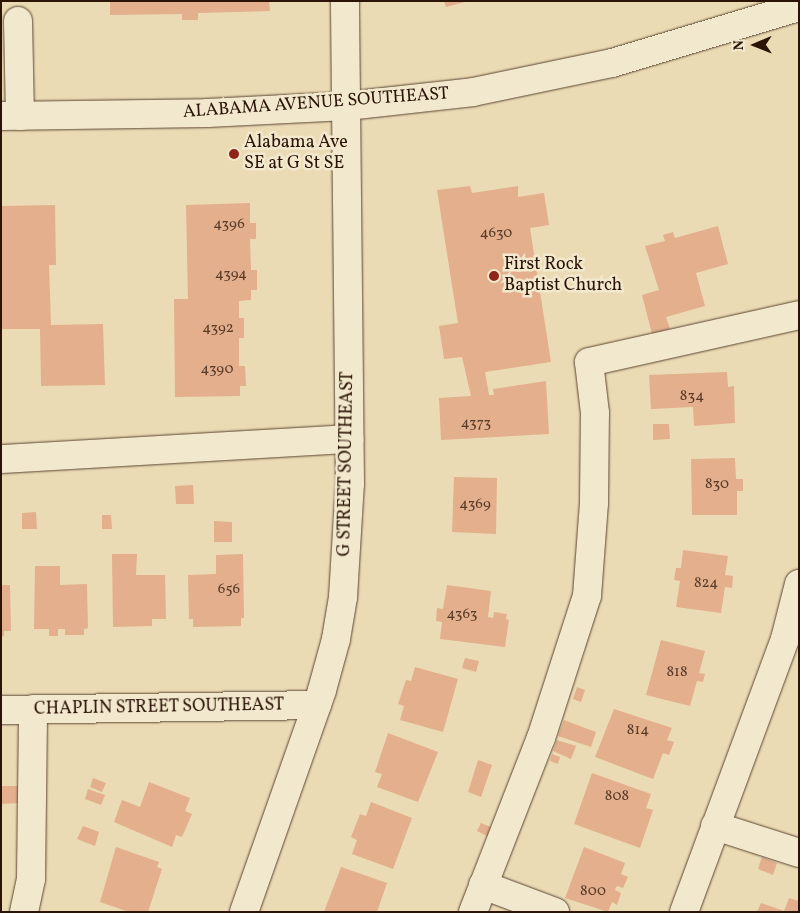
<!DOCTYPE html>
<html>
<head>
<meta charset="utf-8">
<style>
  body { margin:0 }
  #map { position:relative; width:800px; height:913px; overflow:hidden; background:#ebdbb4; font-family:Vollkorn,serif }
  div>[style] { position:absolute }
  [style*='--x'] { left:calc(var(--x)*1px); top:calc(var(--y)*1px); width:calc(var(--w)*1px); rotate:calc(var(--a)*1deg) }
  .building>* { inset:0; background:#e3af8d }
  .roads { filter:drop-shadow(0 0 1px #5b4632) drop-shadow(0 0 1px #5b4632) }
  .minor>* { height:28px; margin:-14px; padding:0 14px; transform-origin:14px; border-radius:14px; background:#f2e8ce }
  .dots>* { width:14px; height:14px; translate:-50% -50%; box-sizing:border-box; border:2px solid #f2e8ce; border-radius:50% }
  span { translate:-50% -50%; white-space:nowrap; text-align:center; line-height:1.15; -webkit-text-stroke:5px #f2e8ce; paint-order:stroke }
  .number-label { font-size:15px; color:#593b28 }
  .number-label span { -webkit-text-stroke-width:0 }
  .street-label { font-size:18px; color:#2b1406 }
  .poi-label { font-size:18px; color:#2b1406 }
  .left { translate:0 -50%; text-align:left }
  .frame { position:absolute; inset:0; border:2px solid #2b1406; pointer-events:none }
  .north { position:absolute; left:730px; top:20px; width:50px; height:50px; -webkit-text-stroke:4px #f2e8ce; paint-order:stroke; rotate:269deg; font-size:14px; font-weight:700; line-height:20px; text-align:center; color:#2b1406 }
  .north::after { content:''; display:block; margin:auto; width:18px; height:22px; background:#2b1406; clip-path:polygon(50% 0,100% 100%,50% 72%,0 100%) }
</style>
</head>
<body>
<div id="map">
  <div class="building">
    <div style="clip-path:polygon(110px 1px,269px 1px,270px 11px,198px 13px,198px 20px,182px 20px,182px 14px,110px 15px)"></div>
    <div style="clip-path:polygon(444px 1px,465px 1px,465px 2px,446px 7px)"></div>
    <div style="clip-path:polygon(470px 186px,472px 193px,518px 186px,518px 197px,544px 193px,549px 225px,530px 228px,551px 362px,485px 372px,489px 395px,494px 395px,493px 389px,546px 381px,549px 434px,441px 440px,439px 398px,471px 396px,462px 357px,444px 359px,439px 326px,458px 323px,437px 190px)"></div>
    <div style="clip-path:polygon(250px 203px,250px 223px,256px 223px,256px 239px,250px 239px,251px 270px,257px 270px,257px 290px,251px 290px,251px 300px,239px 301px,239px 318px,244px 318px,244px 338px,239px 338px,239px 366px,245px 366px,246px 386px,240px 386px,240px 396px,175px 397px,174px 299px,188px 299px,186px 205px)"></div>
    <div style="clip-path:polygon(55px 205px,56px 265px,49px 265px,51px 325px,103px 324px,105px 385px,41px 386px,40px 329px,1px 329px,1px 206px)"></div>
    <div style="clip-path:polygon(718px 226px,728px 264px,696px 273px,705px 306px,666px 317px,670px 329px,652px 334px,642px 295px,659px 290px,645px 246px,665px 241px,663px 235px,673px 232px,675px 238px)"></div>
    <div style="clip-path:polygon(727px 372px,728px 387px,734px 386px,735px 423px,694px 426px,693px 407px,651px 409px,649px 375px)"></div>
    <div style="clip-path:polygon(653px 424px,669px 424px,670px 439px,653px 440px)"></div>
    <div style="clip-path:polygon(735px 458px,736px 479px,743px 479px,743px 491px,737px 491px,737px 515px,692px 515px,691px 459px)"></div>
    <div style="clip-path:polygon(454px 477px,497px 478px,496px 534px,452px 532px)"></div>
    <div style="clip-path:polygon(193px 485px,194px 504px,176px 504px,175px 486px)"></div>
    <div style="clip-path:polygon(36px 512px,37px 529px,22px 529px,22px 513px)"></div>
    <div style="clip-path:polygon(102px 515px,111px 515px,112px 529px,102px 529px)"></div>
    <div style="clip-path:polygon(214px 521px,232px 522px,232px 542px,214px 542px)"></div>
    <div style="clip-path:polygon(683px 550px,728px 556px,725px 575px,733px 576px,732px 588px,725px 587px,721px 613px,676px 607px,680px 581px,674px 580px,676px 568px,681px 568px)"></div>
    <div style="clip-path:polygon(112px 554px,137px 554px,136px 575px,165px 575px,166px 619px,152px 619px,152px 626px,113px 627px)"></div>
    <div style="clip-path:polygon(243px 554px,244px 618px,241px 618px,241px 626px,193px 627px,193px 619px,189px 619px,188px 575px,216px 574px,216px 555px)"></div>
    <div style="clip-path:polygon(35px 566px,60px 566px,60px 585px,87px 584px,88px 628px,84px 629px,84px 635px,65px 635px,65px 629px,58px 629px,58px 636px,49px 636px,49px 629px,34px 629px)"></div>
    <div style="clip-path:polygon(1px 585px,10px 585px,11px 631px,4px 631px,4px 636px,1px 637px)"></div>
    <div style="clip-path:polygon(447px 585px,491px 591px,488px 617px,493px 618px,494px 612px,507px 614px,506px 619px,509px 620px,505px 647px,440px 639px,442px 622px,436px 621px,437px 608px,443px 609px)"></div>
    <div style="clip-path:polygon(661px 640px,705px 651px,699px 673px,705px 674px,703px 682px,697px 681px,690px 706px,646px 695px)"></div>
    <div style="clip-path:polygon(465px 658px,479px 661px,476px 672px,462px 668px)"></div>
    <div style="clip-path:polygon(415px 667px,458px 679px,443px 732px,400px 720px,404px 706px,398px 704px,406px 680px,411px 681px)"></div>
    <div style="clip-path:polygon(577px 687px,585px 690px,581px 702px,573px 699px)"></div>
    <div style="clip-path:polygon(614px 709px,672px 728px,667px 740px,674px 742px,669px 755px,663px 753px,653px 779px,595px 757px)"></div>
    <div style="clip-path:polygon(564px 720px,596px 732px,591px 747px,558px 736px)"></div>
    <div style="clip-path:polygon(388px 733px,438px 752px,418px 802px,377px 787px,382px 774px,375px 772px)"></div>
    <div style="clip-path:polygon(557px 740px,576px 746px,571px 759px,553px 751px)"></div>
    <div style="clip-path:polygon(552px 754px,560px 757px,558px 764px,550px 761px)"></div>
    <div style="clip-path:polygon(478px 760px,492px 765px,481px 797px,468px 792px)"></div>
    <div style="clip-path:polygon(592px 773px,651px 794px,646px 808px,653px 810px,640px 848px,574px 824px)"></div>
    <div style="clip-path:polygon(93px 778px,106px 783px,102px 792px,90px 787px)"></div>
    <div style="clip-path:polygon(149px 782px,190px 798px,185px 811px,192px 814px,182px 837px,176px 835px,172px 847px,114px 822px,122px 800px,140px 807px)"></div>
    <div style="clip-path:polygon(1px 786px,20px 786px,21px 803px,1px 804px)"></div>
    <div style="clip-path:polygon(88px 789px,105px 795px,101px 805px,85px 799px)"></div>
    <div style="clip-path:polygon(371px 802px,412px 818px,393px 869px,352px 854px,357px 840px,351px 837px,360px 814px,366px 816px)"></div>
    <div style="clip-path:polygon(481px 823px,493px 828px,489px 837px,477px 831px)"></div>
    <div style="clip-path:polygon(83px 826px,99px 832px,95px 846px,77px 839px)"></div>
    <div style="clip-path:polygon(116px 847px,159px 862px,157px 867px,162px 869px,148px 912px,129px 912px,100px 902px)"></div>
    <div style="clip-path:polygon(584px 847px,625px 863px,621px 874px,628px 877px,623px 888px,617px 886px,615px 890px,621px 893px,617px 905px,612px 902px,608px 912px,565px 898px)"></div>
    <div style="clip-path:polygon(762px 857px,777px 863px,773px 875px,758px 869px)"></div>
    <div style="clip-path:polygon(341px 867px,387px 883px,377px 912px,324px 912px)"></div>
    <div style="clip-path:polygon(789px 898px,799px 901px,799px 912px,757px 912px,761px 903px,784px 911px)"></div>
  </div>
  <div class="roads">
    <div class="minor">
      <div style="--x:18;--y:21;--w:95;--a:88.8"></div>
      <div style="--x:1;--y:116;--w:206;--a:-0.8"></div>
      <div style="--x:207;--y:113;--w:140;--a:-2.9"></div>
      <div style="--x:347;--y:106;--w:127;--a:-6.3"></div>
      <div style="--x:473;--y:92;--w:142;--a:-11.8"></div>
      <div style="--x:612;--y:63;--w:195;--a:-16.7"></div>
      <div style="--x:1;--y:459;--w:349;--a:-3.3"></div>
      <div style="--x:1;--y:710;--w:316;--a:-0.9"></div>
      <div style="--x:715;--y:826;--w:88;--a:17.8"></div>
      <div style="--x:483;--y:885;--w:77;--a:20.6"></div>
      <div style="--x:24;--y:912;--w:34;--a:-78"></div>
      <div style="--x:31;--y:879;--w:170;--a:-89.3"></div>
      <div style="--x:244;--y:912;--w:235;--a:-70.6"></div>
      <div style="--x:322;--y:690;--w:53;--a:-74.6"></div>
      <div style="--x:336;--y:639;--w:43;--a:-80.5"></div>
      <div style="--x:343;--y:597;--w:113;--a:-86.5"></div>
      <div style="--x:350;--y:484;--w:483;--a:-90.6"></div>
      <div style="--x:473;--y:912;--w:187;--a:-68.7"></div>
      <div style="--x:541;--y:738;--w:149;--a:-72.1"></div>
      <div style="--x:587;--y:596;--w:93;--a:-85.7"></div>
      <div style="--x:594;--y:503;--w:90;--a:-89.4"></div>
      <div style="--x:595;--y:413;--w:51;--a:-96.7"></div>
      <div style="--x:589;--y:362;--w:215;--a:-12.6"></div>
      <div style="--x:684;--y:912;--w:291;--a:-69.7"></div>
      <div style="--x:785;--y:639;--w:57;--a:-75.7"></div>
    </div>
  </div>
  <div class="dots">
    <div style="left:234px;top:154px;background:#8f2418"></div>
    <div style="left:494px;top:276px;background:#8f2418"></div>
  </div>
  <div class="number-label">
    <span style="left:229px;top:225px">4396</span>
    <span style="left:496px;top:234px">4630</span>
    <span style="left:231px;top:275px">4394</span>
    <span style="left:218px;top:329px">4392</span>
    <span style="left:217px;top:370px">4390</span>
    <span style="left:692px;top:397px">834</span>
    <span style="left:476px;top:424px">4373</span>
    <span style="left:717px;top:485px">830</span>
    <span style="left:475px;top:505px">4369</span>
    <span style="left:706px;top:584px">824</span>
    <span style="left:229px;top:590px">656</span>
    <span style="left:462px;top:615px">4363</span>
    <span style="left:677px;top:673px">818</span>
    <span style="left:638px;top:731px">814</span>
    <span style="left:617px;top:797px">808</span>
    <span style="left:593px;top:892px">800</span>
  </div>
  <div class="street-label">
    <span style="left:316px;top:104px;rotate:-4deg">ALABAMA AVENUE SOUTHEAST</span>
    <span style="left:347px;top:464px;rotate:-89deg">G STREET SOUTHEAST</span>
    <span style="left:159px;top:708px;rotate:-1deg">CHAPLIN STREET SOUTHEAST</span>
  </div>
  <div class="poi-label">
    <span class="left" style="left:244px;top:154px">Alabama Ave<br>SE at G St SE</span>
    <span class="left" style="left:504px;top:276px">First Rock<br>Baptist Church</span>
  </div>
  <div class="frame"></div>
  <div class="north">N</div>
</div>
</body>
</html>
